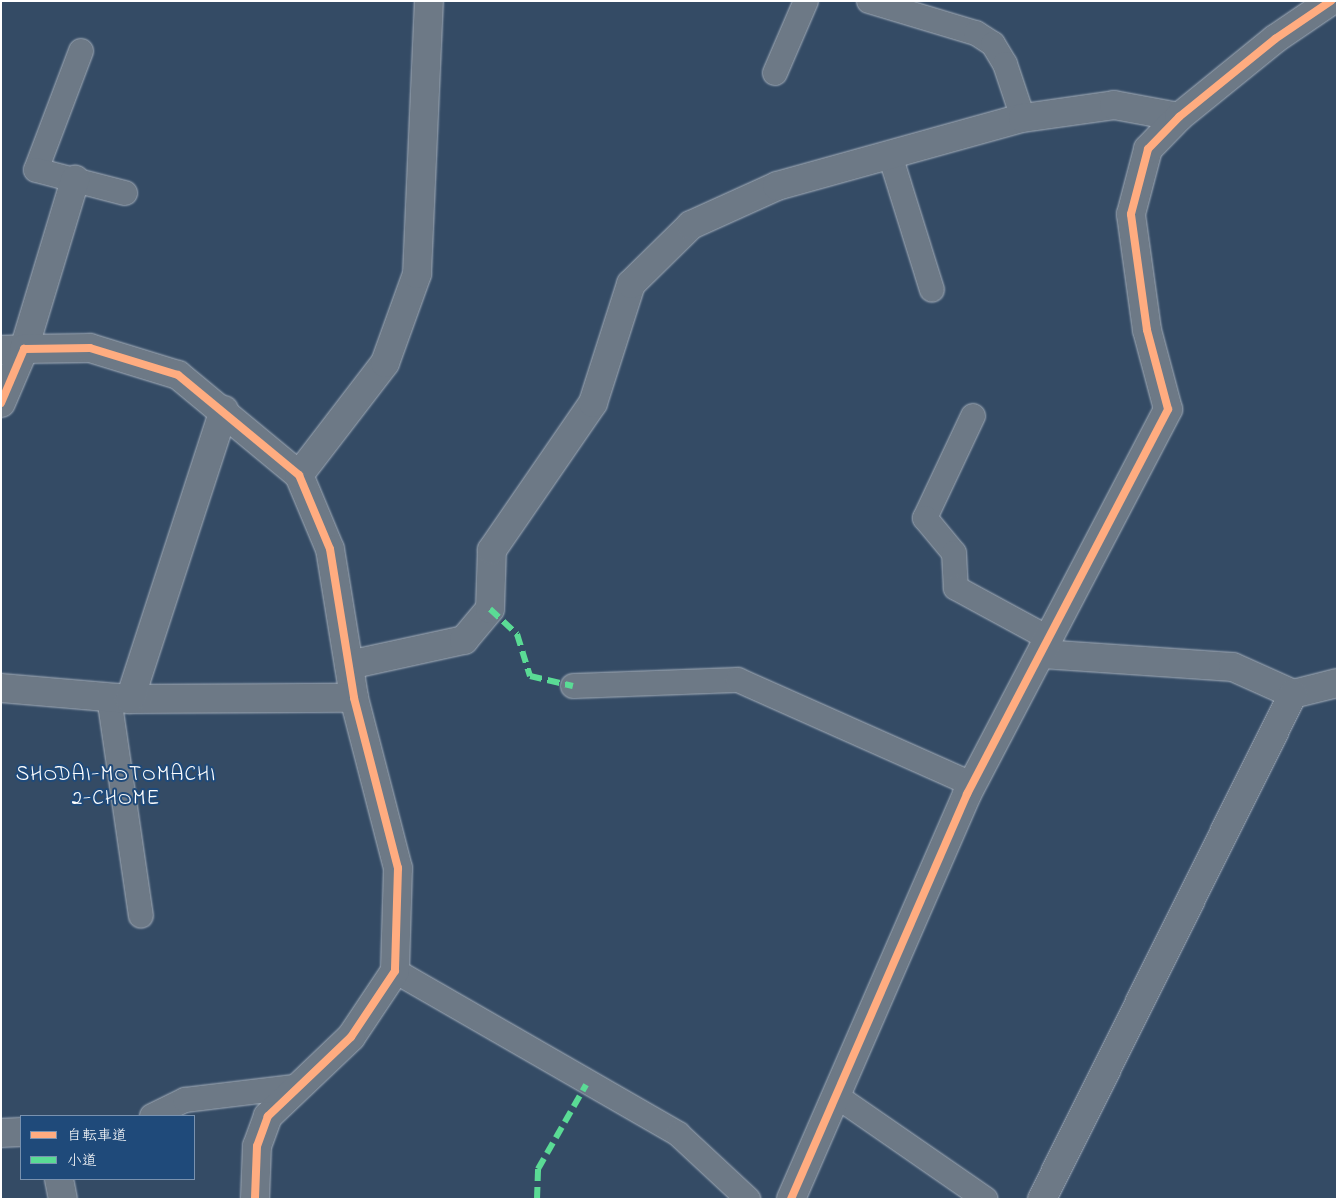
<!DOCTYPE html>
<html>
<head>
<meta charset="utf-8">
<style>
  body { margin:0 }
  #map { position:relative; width:1338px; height:1200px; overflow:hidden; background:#344b65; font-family:"Indie Flower","Klee One",sans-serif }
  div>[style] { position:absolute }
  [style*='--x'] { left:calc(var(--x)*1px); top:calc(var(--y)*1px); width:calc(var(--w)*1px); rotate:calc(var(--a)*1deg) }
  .roads { filter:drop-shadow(0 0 1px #a4aeba) drop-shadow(0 0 1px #a4aeba) }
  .lane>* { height:24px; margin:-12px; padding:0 12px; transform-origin:12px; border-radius:12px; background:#6d7986 }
  .street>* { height:28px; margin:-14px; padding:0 14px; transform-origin:14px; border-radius:14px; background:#6d7986 }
  .quiet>* { height:6px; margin-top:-3px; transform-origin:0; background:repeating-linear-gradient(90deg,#5adb95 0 12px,transparent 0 18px) }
  .cycleway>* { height:8px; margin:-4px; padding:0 4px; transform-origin:4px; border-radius:4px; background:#ffac80 }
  span { translate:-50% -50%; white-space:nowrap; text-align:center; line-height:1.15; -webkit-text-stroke:4px #1f4a7a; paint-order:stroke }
  .neighbourhood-label { font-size:21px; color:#fff; letter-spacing:1px }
  .frame { position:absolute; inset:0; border:2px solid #fff; pointer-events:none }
  .legend { position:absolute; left:20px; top:1115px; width:175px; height:65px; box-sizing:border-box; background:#1f4a7a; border:1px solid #7992af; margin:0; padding:6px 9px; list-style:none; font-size:15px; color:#fff }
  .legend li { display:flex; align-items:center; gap:10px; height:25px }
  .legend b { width:25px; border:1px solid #7992af }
</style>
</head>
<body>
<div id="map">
  <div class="roads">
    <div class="lane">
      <div style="--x:869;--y:1;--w:112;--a:16.7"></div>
      <div style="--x:976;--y:33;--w:20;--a:33"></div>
      <div style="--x:993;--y:44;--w:23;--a:59"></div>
      <div style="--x:1005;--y:64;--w:57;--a:71.6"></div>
      <div style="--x:81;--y:51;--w:127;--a:110.7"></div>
      <div style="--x:36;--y:170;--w:92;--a:14.5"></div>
      <div style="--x:775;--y:73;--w:78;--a:-66.7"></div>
      <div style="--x:890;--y:155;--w:141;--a:72.7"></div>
      <div style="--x:973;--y:416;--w:113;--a:115.2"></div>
      <div style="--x:925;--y:518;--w:45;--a:50.4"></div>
      <div style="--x:954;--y:553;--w:35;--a:87"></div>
      <div style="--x:956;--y:588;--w:107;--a:28.5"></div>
      <div style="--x:573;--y:686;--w:165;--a:-2.1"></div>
      <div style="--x:738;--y:680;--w:256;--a:24"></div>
      <div style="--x:109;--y:697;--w:221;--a:81.7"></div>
      <div style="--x:395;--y:971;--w:327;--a:29.9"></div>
      <div style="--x:678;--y:1134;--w:96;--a:42.9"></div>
      <div style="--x:835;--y:1095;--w:183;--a:34.7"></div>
      <div style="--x:152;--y:1116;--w:37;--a:-26"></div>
      <div style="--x:185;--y:1100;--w:116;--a:-6.9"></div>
    </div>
    <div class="street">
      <div style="--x:1;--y:350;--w:23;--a:-2"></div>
      <div style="--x:24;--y:349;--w:177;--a:-73.2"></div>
      <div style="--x:1;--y:403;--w:59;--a:-66.9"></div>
      <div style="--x:24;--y:349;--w:66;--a:-0.9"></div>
      <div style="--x:90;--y:348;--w:92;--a:17.1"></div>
      <div style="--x:178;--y:375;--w:157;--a:39.6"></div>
      <div style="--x:299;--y:475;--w:80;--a:67.3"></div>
      <div style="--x:330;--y:549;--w:151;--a:80.8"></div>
      <div style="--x:354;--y:698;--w:176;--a:75.5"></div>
      <div style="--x:398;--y:868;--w:103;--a:91.7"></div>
      <div style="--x:395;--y:971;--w:79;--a:123.7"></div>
      <div style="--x:351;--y:1037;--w:115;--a:136.4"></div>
      <div style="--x:268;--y:1116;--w:32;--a:110"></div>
      <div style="--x:257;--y:1146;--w:53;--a:92.2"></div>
      <div style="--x:299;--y:475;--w:141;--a:-52.5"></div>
      <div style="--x:385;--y:363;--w:95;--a:-70.2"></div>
      <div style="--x:417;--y:274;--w:273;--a:-87.5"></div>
      <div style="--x:1042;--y:654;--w:191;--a:3.9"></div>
      <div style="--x:1233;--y:667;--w:66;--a:24.2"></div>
      <div style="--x:1293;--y:694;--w:45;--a:-14"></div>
      <div style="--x:349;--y:665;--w:118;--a:-12.3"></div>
      <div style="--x:464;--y:640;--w:40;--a:-50"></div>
      <div style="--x:490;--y:609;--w:59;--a:-88.1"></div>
      <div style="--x:492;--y:550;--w:178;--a:-55.5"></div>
      <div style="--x:593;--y:403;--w:125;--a:-72.3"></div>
      <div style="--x:631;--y:284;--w:84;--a:-44.5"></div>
      <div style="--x:691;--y:225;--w:94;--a:-24.4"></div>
      <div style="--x:777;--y:186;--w:255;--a:-15.5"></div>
      <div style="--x:1023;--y:118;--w:92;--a:-8.1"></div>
      <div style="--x:1114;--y:105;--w:66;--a:10.5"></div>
      <div style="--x:1;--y:688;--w:129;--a:4.9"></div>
      <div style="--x:130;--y:699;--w:224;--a:-0.3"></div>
      <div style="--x:130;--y:699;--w:304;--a:-72"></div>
      <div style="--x:1;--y:1133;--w:20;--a:-3"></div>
      <div style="--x:59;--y:1179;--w:20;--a:79"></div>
      <div style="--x:791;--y:1199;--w:442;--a:-66.5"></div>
      <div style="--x:967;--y:794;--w:434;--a:-62.4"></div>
      <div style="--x:1168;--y:409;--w:82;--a:-104.9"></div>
      <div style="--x:1147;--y:330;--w:117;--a:-97.9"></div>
      <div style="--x:1131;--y:214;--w:67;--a:-75.3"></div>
      <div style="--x:1148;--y:149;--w:45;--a:-45.9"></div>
      <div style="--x:1179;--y:117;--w:124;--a:-39.1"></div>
      <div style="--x:1275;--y:39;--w:68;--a:-34.2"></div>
      <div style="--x:1042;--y:1199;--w:564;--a:-63.57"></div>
    </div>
  </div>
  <div class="quiet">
    <div style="--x:490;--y:609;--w:37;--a:43"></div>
    <div style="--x:517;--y:634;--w:44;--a:72.8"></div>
    <div style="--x:530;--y:676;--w:44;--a:13.1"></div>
    <div style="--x:537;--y:1199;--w:30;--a:-88"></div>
    <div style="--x:538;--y:1169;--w:97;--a:-60.3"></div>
  </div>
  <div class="cycleway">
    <div style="--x:1;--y:403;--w:59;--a:-66.9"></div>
    <div style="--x:24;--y:349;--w:66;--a:-0.9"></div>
    <div style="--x:90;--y:348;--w:92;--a:17.1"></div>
    <div style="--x:178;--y:375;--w:157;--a:39.6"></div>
    <div style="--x:299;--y:475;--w:80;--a:67.3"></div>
    <div style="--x:330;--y:549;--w:151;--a:80.8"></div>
    <div style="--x:354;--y:698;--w:176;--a:75.5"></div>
    <div style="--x:398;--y:868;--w:103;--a:91.7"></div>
    <div style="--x:395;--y:971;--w:79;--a:123.7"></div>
    <div style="--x:351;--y:1037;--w:115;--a:136.4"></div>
    <div style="--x:268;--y:1116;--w:32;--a:110"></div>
    <div style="--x:257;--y:1146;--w:53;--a:92.2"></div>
    <div style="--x:791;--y:1199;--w:442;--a:-66.5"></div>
    <div style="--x:967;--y:794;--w:434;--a:-62.4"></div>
    <div style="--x:1168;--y:409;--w:82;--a:-104.9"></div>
    <div style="--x:1147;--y:330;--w:117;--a:-97.9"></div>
    <div style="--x:1131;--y:214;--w:67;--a:-75.3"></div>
    <div style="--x:1148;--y:149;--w:45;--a:-45.9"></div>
    <div style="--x:1179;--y:117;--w:124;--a:-39.1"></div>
    <div style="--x:1275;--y:39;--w:68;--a:-34.2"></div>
  </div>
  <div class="neighbourhood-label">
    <span style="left:116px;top:787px">SHODAI-MOTOMACHI<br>2-CHOME</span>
  </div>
  <div class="frame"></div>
  <ul class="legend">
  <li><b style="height:6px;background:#ffac80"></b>自転車道</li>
  <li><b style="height:6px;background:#5adb95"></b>小道</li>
  </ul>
</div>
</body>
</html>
